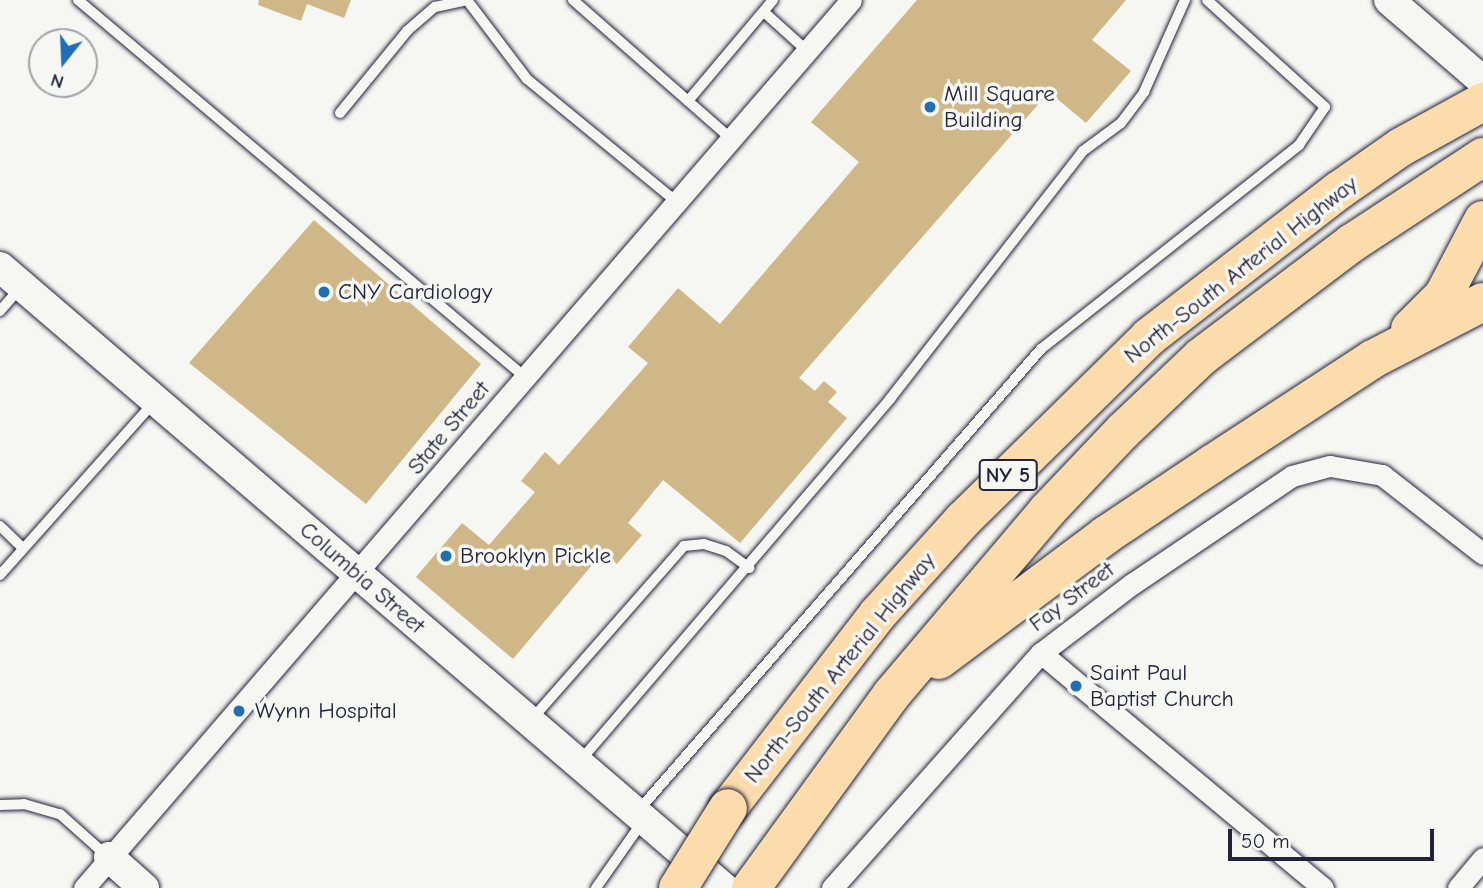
<!DOCTYPE html>
<html>
<head>
<meta charset="utf-8">
<style>
  body { margin:0 }
  #map { position:relative; width:1483px; height:888px; overflow:hidden; background:#f6f6f2; font-family:"Comic Neue",sans-serif }
  div>[style] { position:absolute }
  [style*='--x'] { left:calc(var(--x)*1px); top:calc(var(--y)*1px); width:calc(var(--w)*1px); rotate:calc(var(--a)*1deg) }
  .building>* { inset:0; background:#d0b787 }
  .roads { filter:drop-shadow(0 0 2px #22223b) drop-shadow(0 0 2px #22223b) }
  .lane>* { height:10px; margin:-5px; padding:0 5px; transform-origin:5px; border-radius:5px; background:#f6f6f2 }
  .street>* { height:21px; margin:-10.5px; padding:0 10.5px; transform-origin:10.5px; border-radius:10.5px; background:#f6f6f2 }
  .secondary>* { height:30px; margin:-15px; padding:0 15px; transform-origin:15px; border-radius:15px; background:#f6f6f2 }
  .highway>* { height:38px; margin:-19px; padding:0 19px; transform-origin:19px; border-radius:19px; background:#fcdcac }
  .bridges { filter:drop-shadow(0 0 2px #22223b) drop-shadow(0 0 2px #22223b) }
  .highway-bridge>* { height:38px; margin:-19px; padding:0 19px; transform-origin:19px; border-radius:19px; background:#fcdcac }
  .dots>* { width:19px; height:19px; translate:-50% -50%; box-sizing:border-box; border:4px solid #f6f6f2; border-radius:50% }
  span { translate:-50% -50%; white-space:nowrap; text-align:center; line-height:1.15; -webkit-text-stroke:7px #f6f6f2; paint-order:stroke }
  .shield-label span { padding:2px 5px; background:#f6f6f2; border:2px solid; border-radius:5px; -webkit-text-stroke-width:0 }
  .shield-label { font-size:21px; color:#22223b; font-weight:700 }
  .poi-label { font-size:23px; color:#22223b }
  .left { translate:0 -50%; text-align:left }
  .street-label { font-size:23px; color:#22223b }
  .north { position:absolute; left:28px; top:28px; width:70px; height:70px; box-sizing:border-box; background:#f6f6f2; border:2px solid #a1a1a9; border-radius:50%; rotate:198deg; font-size:19px; font-weight:700; line-height:28px; text-align:center; color:#22223b }
  .north::after { content:''; display:block; margin:auto; width:24px; height:32px; background:#1f6fb2; clip-path:polygon(50% 0,100% 100%,50% 72%,0 100%) }
  .scale { position:absolute; left:1228px; top:829px; width:206px; height:32px; box-sizing:border-box; border:4px solid #22223b; border-top:0; padding-left:9px; font-size:21px; line-height:24px; white-space:nowrap; color:#22223b; -webkit-text-stroke:5px #f6f6f2; paint-order:stroke }
</style>
</head>
<body>
<div id="map">
  <div class="building">
    <div style="clip-path:polygon(259px 0,351px 0,344px 18px,307px 4px,301px 21px,258px 5px)"></div>
    <div style="clip-path:polygon(917px 0,1126px 0,1092px 40px,1131px 71px,1086px 123px,1049px 92px,799px 378px,815px 391px,824px 381px,837px 392px,828px 402px,847px 418px,740px 543px,663px 480px,628px 523px,642px 535px,617px 564px,603px 552px,513px 659px,416px 577px,462px 523px,489px 545px,535px 492px,521px 481px,545px 452px,559px 465px,648px 363px,628px 347px,678px 288px,720px 324px,859px 162px,811px 122px)"></div>
    <div style="clip-path:polygon(314px 220px,481px 364px,366px 504px,189px 363px)"></div>
  </div>
  <div class="roads">
    <div class="lane">
      <div style="--x:78;--y:0;--w:586;--a:40.16"></div>
      <div style="--x:573;--y:0;--w:210;--a:41.3"></div>
      <div style="--x:764;--y:12;--w:57;--a:42.1"></div>
      <div style="--x:688;--y:101;--w:132;--a:-49.9"></div>
      <div style="--x:340;--y:113;--w:106;--a:-50.7"></div>
      <div style="--x:407;--y:31;--w:37;--a:-41"></div>
      <div style="--x:435;--y:7;--w:33;--a:-12"></div>
      <div style="--x:467;--y:0;--w:99;--a:52.8"></div>
      <div style="--x:527;--y:79;--w:194;--a:39.4"></div>
      <div style="--x:0;--y:311;--w:30;--a:-49"></div>
      <div style="--x:0;--y:526;--w:30;--a:44"></div>
      <div style="--x:0;--y:575;--w:230;--a:-48.3"></div>
      <div style="--x:532;--y:719;--w:230;--a:-48.7"></div>
      <div style="--x:684;--y:546;--w:20;--a:-6"></div>
      <div style="--x:704;--y:544;--w:23;--a:18"></div>
      <div style="--x:726;--y:551;--w:29;--a:36"></div>
      <div style="--x:580;--y:761;--w:477;--a:-49.4"></div>
      <div style="--x:890;--y:399;--w:314;--a:-52.1"></div>
      <div style="--x:1083;--y:151;--w:47;--a:-36.4"></div>
      <div style="--x:1121;--y:123;--w:39;--a:-53"></div>
      <div style="--x:1144;--y:92;--w:101;--a:-66"></div>
      <div style="--x:0;--y:805;--w:24;--a:-2"></div>
      <div style="--x:24;--y:804;--w:37;--a:16"></div>
      <div style="--x:60;--y:814;--w:63;--a:41.8"></div>
      <div style="--x:638;--y:811;--w:613;--a:-48.9"></div>
      <div style="--x:1041;--y:349;--w:329;--a:-38.3"></div>
      <div style="--x:1299;--y:145;--w:46;--a:-55.6"></div>
      <div style="--x:1325;--y:107;--w:159;--a:-137.8"></div>
      <div style="--x:596;--y:888;--w:82;--a:-55"></div>
    </div>
    <div class="street">
      <div style="--x:1041;--y:653;--w:367;--a:39.8"></div>
      <div style="--x:84;--y:888;--w:1173;--a:-49.18"></div>
      <div style="--x:832;--y:888;--w:314;--a:-48.4"></div>
      <div style="--x:1041;--y:653;--w:114;--a:-37.2"></div>
      <div style="--x:1132;--y:584;--w:193;--a:-34"></div>
      <div style="--x:1292;--y:476;--w:39;--a:-15"></div>
      <div style="--x:1330;--y:466;--w:53;--a:9.8"></div>
      <div style="--x:1382;--y:475;--w:128;--a:38"></div>
      <div style="--x:1458;--y:888;--w:39;--a:-50"></div>
    </div>
    <div class="secondary">
      <div style="--x:1389;--y:0;--w:124;--a:40.8"></div>
      <div style="--x:0;--y:267;--w:954;--a:40.62"></div>
      <div style="--x:109;--y:857;--w:47;--a:41.5"></div>
    </div>
    <div class="highway">
      <div style="--x:1410;--y:329;--w:47;--a:-45"></div>
      <div style="--x:1443;--y:296;--w:86;--a:-62.2"></div>
      <div style="--x:939;--y:660;--w:209;--a:-36.8"></div>
      <div style="--x:1106;--y:535;--w:128;--a:-33.8"></div>
      <div style="--x:1212;--y:464;--w:192;--a:-33.1"></div>
      <div style="--x:1373;--y:359;--w:124;--a:-27.4"></div>
      <div style="--x:728;--y:808;--w:245;--a:-52.3"></div>
      <div style="--x:878;--y:614;--w:127;--a:-47.9"></div>
      <div style="--x:963;--y:520;--w:261;--a:-44.5"></div>
      <div style="--x:1149;--y:337;--w:239;--a:-37.7"></div>
      <div style="--x:1338;--y:191;--w:77;--a:-34.9"></div>
      <div style="--x:1401;--y:147;--w:94;--a:-28.8"></div>
      <div style="--x:751;--y:888;--w:240;--a:-54"></div>
      <div style="--x:892;--y:694;--w:240;--a:-49.7"></div>
      <div style="--x:1047;--y:511;--w:110;--a:-46.5"></div>
      <div style="--x:1123;--y:431;--w:108;--a:-43.5"></div>
      <div style="--x:1201;--y:357;--w:189;--a:-37.1"></div>
      <div style="--x:1352;--y:243;--w:157;--a:-33.3"></div>
    </div>
  </div>
  <div class="bridges">
    <div class="highway-bridge">
      <div style="--x:678;--y:888;--w:94;--a:-58"></div>
    </div>
  </div>
  <div class="dots">
    <div style="left:930px;top:107px;background:#1f6fb2"></div>
    <div style="left:324px;top:292px;background:#1f6fb2"></div>
    <div style="left:446px;top:556px;background:#1f6fb2"></div>
    <div style="left:1076px;top:686px;background:#1f6fb2"></div>
    <div style="left:239px;top:711px;background:#1f6fb2"></div>
  </div>
  <div class="shield-label">
    <span style="left:1008px;top:475px">NY 5</span>
  </div>
  <div class="poi-label">
    <span class="left" style="left:944px;top:107px">Mill Square<br>Building</span>
    <span class="left" style="left:338px;top:292px">CNY Cardiology</span>
    <span class="left" style="left:460px;top:556px">Brooklyn Pickle</span>
    <span class="left" style="left:1090px;top:686px">Saint Paul<br>Baptist Church</span>
    <span class="left" style="left:255px;top:711px">Wynn Hospital</span>
  </div>
  <div class="street-label">
    <span style="left:1241px;top:270px;rotate:-38deg">North-South Arterial Highway</span>
    <span style="left:449px;top:428px;rotate:-50deg">State Street</span>
    <span style="left:362px;top:578px;rotate:41deg">Columbia Street</span>
    <span style="left:1072px;top:597px;rotate:-37deg">Fay Street</span>
    <span style="left:840px;top:668px;rotate:-51deg">North-South Arterial Highway</span>
  </div>
  <div class="north">N</div>
  <div class="scale">50 m</div>
</div>
</body>
</html>
